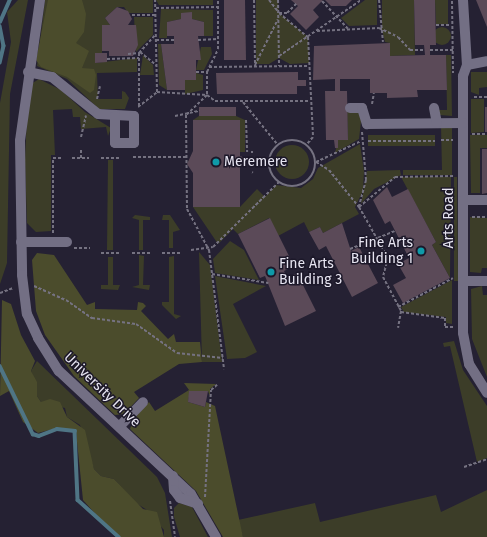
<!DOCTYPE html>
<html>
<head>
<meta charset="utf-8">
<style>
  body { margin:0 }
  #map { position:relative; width:487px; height:537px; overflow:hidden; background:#252133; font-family:"Fira Sans",sans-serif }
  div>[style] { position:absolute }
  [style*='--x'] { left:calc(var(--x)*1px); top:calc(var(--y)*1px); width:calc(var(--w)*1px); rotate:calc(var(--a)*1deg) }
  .green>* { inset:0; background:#3c3d28 }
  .round { border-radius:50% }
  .forest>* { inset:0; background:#4b4c2c }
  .stream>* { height:3.5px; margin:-1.75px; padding:0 1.75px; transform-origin:1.75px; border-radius:1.75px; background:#4f7585 }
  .building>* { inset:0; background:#5b4a58 }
  .path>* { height:2px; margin-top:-1px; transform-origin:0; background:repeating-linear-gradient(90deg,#757281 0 3px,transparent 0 5px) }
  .path>.ring { margin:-1px; padding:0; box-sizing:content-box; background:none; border:2px solid #757281; border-radius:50% }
  .minor>* { height:10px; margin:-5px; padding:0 5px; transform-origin:5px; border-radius:5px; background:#736f84 }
  .dots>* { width:11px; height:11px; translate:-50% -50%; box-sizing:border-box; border:2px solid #1c1829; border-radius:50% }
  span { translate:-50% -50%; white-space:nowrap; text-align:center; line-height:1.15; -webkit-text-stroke:3px #1c1829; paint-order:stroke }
  .poi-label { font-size:14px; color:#e7e5f1 }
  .left { translate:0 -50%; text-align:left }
  .right { translate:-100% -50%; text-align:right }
  .street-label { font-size:14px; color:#e7e5f1 }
</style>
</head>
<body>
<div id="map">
  <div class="green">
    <div style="clip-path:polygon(18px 0,28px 0,10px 94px,7px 263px,0 284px,0 103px,11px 42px,7px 12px)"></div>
    <div style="clip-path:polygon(45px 0,153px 0,153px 13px,128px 13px,124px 7px,117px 7px,105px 18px,110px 25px,102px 25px,102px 53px,95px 53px,95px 63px,137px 58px,137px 72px,97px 73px,98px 99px,122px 99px,122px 91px,125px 92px,129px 98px,125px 109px,99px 109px,67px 79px,37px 66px)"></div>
    <div style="clip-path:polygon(156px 0,213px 0,213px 5px,159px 5px)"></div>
    <div style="clip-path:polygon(256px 0,278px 0,279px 13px,308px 37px,309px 63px,290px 64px,279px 58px,269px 64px,256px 64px)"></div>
    <div style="clip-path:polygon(365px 0,377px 0,377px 25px,349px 26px,341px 18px)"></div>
    <div style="clip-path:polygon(382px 0,414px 0,415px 55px,390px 56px,390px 43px,385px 42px,382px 30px)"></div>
    <div style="clip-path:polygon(435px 0,448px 0,448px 24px,436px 24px)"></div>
    <div style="clip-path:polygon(161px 9px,213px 10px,213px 36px,204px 36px,204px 22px,192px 19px,192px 13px,181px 13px,181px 19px,167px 22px,167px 38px,159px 38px)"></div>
    <div style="clip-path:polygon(134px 17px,153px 17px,153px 35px,136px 52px)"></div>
    <div class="round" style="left:433px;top:27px;width:18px;height:18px"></div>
    <div style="clip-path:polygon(158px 44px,161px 44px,167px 90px,159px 85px)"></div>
    <div style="clip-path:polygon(201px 47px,211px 47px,212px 54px,204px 70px,196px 70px)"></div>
    <div style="clip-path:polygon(143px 55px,153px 65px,154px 75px,140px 75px)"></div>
    <div style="clip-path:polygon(446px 55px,451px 55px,452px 116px,440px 115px,438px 110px,447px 110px)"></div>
    <div style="clip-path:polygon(471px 72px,487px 72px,487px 87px,479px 88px,479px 95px,471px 92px)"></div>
    <div style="clip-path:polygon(196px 73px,203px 75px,203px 90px,185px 94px,185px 80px,196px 80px)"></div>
    <div style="clip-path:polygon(39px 79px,61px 90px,85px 112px,111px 128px,108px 136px,106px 127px,81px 129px,80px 117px,73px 117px,72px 109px,53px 110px,55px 155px,51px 155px,51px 231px,36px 232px,27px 223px,25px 160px,28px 93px,31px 84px)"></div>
    <div style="clip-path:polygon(471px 99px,484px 99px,484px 132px,471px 133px)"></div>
    <div style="clip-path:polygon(347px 111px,362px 113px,359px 139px,335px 153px,338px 140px,348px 140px)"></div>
    <div style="clip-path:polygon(199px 116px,236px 116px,245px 120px,245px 152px,240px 152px,240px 120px,193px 120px)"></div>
    <div style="clip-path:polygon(441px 126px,452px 126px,452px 175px,403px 175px,403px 170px,442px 170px)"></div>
    <div style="clip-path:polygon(368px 135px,435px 135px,435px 146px,368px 146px)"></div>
    <div style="clip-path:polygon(470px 135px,487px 135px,487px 148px,480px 148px,480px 193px,471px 193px)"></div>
    <div style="clip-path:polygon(360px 144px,364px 171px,363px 191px,355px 207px,359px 214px,323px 233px,320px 227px,309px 232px,304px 222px,278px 236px,269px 218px,238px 234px,233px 229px,218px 244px,193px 207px,240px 207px,257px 189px,265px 197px,276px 185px,301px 188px,313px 179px,318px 168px)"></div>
    <div class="round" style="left:275px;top:145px;width:34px;height:34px"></div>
    <div style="clip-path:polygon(108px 160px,113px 160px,113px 250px,107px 250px)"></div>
    <div style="clip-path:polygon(400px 170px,401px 175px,374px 189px,361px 204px,367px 171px)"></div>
    <div style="clip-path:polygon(401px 177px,451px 177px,450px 278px,432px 245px,436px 242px)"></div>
    <div style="clip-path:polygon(454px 177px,457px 177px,458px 281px,454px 281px)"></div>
    <div style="clip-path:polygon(135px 215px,150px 217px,150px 220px,143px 220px,143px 250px,139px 250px,139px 220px,132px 218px)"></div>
    <div style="clip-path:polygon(163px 215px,170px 215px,180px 230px,173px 232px,173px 248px,169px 248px,169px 220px,162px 220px)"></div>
    <div style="clip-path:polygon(470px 217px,487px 218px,487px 268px,482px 268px,481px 273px,470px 272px)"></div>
    <div style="clip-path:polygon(230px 241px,244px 250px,259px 280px,215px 273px,213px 259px)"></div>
    <div style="clip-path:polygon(199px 252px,210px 265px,222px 362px,202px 362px)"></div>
    <div style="clip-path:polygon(139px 255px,144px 256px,143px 285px,150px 285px,149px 290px,132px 287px,139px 285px)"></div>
    <div style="clip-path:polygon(174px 256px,174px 314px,181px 316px,176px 319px,162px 305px,162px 302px,169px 302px,169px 257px)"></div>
    <div style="clip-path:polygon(108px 257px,113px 257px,113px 285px,120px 285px,118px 290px,101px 289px,101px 285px,108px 285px)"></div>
    <div style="clip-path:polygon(215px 276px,266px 286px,233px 304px,257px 352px,245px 358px,227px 359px)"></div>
    <div style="clip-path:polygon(452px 280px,452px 324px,446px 323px,446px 317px,404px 312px,401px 307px)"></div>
    <div style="clip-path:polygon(482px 286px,483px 295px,487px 295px,487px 377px,472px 339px,471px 289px)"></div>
    <div style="clip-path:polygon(454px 341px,463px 370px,487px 406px,487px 458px,477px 462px,450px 346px,444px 347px,443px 343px)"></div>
    <div style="clip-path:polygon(37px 361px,157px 477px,165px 493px,172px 537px,164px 537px,164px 530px,147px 510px,136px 503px,114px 479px,101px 476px,94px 469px,80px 425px,67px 417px,65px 408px,41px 402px,37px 396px,37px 386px,31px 371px)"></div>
    <div style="clip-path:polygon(487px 490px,487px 537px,243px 537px,238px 520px,315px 503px,320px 522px,436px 495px,441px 512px)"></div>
    <div style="clip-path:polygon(179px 503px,192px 507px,208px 537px,180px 537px,174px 517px,174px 508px)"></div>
  </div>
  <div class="forest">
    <div style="clip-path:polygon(48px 0,82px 0,86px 14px,84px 32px,76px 43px,89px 51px,82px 68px,94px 69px,96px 75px,94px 90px,90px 93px,67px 77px,41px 67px,36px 60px)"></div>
    <div style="clip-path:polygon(37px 253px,54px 255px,87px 305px,95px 302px,95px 309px,137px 310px,138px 302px,143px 303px,146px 306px,141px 311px,168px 339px,174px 334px,176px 342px,200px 342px,202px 362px,179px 364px,134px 392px,139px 398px,124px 414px,115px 415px,74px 376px,45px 335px,36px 311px,32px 260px)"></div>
    <div style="clip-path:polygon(2px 300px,11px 304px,21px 335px,35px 361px,31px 371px,37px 382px,37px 396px,41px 402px,50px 399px,60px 402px,67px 417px,85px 430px,94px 469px,101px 476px,114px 479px,143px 509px,157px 512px,164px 537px,116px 537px,83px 500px,76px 432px,53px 429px,38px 433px,23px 422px,9px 391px,0 396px)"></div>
    <div style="clip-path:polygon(184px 383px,216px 384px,210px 389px,210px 396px,208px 391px,190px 391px,188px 402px,205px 407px,206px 402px,215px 406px,243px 537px,223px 537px,196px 491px,130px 429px,133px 420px,149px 402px,155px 411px,189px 390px)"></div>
  </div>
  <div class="stream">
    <div style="--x:0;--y:22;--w:24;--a:-66"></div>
    <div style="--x:0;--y:26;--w:20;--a:79"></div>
    <div style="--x:4;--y:46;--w:17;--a:103"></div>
    <div style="--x:0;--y:366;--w:76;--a:64.1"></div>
    <div style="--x:33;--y:434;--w:6;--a:18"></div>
    <div style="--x:39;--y:436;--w:19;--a:-21"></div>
    <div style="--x:57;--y:429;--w:18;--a:6"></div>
    <div style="--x:75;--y:431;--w:69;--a:87.5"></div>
    <div style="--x:78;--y:500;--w:55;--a:42.1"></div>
  </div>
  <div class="building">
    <div style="clip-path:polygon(224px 0,245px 0,246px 60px,224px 60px)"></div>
    <div style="clip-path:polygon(291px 0,323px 0,313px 10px,319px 17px,306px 30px,290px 14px,298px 6px)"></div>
    <div style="clip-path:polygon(325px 0,352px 0,346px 6px,331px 6px)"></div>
    <div style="clip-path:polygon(414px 0,435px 0,436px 45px,430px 45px,430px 55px,446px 55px,447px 90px,417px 90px,418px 97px,387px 98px,387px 93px,370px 93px,370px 79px,340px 79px,340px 91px,347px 91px,348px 140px,338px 140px,338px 148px,335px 148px,334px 140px,326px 140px,325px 91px,335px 91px,335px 79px,313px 80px,314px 46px,390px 43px,390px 56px,425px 55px,424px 45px,415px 45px)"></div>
    <div style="clip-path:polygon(476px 0,487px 0,487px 27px)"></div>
    <div style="clip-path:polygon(117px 7px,128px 11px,132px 19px,128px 25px,136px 25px,138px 45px,133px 56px,109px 56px,109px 51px,102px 51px,102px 25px,110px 25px,105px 18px)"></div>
    <div style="clip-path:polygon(192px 12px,192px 19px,204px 22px,204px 36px,198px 36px,201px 60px,196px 60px,196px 80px,185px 80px,185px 90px,167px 90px,161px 44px,174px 44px,174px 36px,167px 36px,167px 22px,181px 19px,181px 13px)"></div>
    <div style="clip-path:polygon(95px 53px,107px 53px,107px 62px,95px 63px)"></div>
    <div style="clip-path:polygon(298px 72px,298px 80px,306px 80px,306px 86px,297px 86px,297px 94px,217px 94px,216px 73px)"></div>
    <div style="clip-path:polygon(199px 107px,236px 107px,236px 116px,199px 116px)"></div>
    <div style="clip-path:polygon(485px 107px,487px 107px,487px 132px,485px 132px)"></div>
    <div style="clip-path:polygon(193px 120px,240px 120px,240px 156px,245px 158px,245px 165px,240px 167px,240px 207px,193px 207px,193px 173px,187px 164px,193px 151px)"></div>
    <div style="clip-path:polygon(482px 149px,487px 149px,487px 193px,482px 194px)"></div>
    <div style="clip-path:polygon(387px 187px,392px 197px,408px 189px,436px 242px,432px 245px,450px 278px,403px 303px,393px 285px,406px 278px,398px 264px,409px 258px,390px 221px,385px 224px,373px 200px)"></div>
    <div style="clip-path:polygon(270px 218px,294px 266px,284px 271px,287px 278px,297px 273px,316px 311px,285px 326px,265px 276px,260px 278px,238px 234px)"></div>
    <div style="clip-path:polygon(342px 223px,351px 251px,359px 247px,378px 283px,352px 297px,326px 246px,319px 250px,309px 232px,320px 227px,323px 233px)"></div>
    <div style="clip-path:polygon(189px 391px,208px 391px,205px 407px,188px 402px)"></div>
  </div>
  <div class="path">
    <div style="--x:254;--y:0;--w:66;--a:89.1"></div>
    <div style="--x:269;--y:0;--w:16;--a:52"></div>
    <div style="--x:279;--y:13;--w:38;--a:40"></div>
    <div style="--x:308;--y:37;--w:100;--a:87.1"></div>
    <div style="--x:313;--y:137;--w:9;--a:131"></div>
    <div style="--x:278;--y:0;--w:66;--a:89.1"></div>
    <div style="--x:379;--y:0;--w:42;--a:84.6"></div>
    <div style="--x:322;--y:1;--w:38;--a:47"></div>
    <div style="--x:452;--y:1;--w:72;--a:89.2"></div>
    <div style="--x:156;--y:8;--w:62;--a:-0.9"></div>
    <div style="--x:279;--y:13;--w:8;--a:0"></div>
    <div style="--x:287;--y:13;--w:13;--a:-45"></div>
    <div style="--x:132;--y:15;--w:24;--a:0"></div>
    <div style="--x:436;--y:25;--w:15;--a:0"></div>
    <div style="--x:317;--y:31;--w:62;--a:-2.8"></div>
    <div style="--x:379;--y:28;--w:21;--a:25"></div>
    <div style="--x:398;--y:37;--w:18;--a:47"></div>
    <div style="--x:410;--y:50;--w:15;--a:0"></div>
    <div style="--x:156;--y:40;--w:18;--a:0"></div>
    <div style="--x:198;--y:40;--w:20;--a:-3"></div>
    <div style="--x:430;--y:50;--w:23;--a:0"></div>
    <div style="--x:140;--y:52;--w:21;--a:39"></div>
    <div style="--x:139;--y:53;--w:53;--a:90"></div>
    <div style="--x:128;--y:54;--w:11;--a:-5"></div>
    <div style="--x:139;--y:53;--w:24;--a:-48"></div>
    <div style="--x:279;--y:56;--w:99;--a:-34.3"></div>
    <div style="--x:107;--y:59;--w:32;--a:-2"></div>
    <div style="--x:255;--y:65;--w:51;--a:-63.4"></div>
    <div style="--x:209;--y:67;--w:100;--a:-0.6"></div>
    <div style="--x:196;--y:72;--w:11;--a:0"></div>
    <div style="--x:157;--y:92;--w:50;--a:3.4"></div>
    <div style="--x:207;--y:95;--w:10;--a:37"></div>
    <div style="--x:215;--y:101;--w:95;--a:0"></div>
    <div style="--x:207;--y:94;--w:22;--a:-90"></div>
    <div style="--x:207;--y:72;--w:25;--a:-64"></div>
    <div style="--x:218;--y:49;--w:49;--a:-90"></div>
    <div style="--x:207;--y:95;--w:29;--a:136"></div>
    <div style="--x:186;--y:115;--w:94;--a:89.4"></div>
    <div style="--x:187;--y:209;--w:47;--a:61.8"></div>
    <div style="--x:209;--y:250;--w:120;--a:82.8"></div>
    <div style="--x:474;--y:97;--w:13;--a:0"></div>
    <div style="--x:97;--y:99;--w:13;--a:-77"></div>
    <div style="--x:243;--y:102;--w:54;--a:51"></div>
    <div style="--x:372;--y:104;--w:11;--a:-80"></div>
    <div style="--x:138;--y:107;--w:24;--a:-38"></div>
    <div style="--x:157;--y:92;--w:92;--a:-91.2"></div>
    <div style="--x:175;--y:116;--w:25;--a:-12"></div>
    <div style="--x:246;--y:120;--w:32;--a:88"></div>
    <div style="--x:362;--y:132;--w:48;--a:85.2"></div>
    <div style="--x:366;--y:180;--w:28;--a:105"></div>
    <div style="--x:359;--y:207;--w:59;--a:60.4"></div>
    <div style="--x:388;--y:258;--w:20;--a:105"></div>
    <div style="--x:383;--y:277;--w:38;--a:62"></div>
    <div style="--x:401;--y:311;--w:17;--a:100"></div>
    <div style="--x:472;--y:134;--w:15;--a:0"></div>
    <div style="--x:81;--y:137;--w:22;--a:-77"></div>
    <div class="ring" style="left:269px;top:140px;width:44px;height:44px"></div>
    <div style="--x:441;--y:140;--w:12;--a:0"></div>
    <div style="--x:368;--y:141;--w:67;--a:0"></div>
    <div style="--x:252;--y:153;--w:2;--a:-90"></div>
    <div style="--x:133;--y:157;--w:53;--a:0"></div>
    <div style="--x:72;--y:158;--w:17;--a:0"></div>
    <div style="--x:81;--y:158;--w:9;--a:-90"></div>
    <div style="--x:101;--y:158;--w:19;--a:0"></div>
    <div style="--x:316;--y:162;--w:15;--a:32"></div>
    <div style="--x:329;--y:170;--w:48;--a:51"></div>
    <div style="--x:359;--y:207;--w:47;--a:-39.8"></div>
    <div style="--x:395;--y:177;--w:59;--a:-1"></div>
    <div style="--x:316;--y:162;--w:50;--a:-25"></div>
    <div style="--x:252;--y:172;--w:1;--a:45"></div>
    <div style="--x:472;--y:217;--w:15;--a:0"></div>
    <div style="--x:53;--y:233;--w:75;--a:-90"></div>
    <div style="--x:53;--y:158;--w:10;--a:0"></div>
    <div style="--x:74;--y:248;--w:16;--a:0"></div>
    <div style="--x:350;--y:249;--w:48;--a:-21.8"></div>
    <div style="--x:191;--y:250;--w:22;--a:-8"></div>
    <div style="--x:213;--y:247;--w:93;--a:-44.6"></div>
    <div style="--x:101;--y:253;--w:19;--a:0"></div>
    <div style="--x:132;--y:253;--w:18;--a:0"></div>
    <div style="--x:162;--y:253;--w:18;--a:0"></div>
    <div style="--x:212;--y:274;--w:57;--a:9.1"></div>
    <div style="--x:34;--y:286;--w:35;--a:24"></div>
    <div style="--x:66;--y:300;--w:32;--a:35"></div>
    <div style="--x:92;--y:318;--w:44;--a:7.8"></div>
    <div style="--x:136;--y:324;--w:50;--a:35.3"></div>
    <div style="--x:177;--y:353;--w:46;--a:6.2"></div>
    <div style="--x:0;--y:293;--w:14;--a:-21"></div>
    <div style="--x:398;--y:307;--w:62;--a:-27.8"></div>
    <div style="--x:401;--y:312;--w:44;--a:7.8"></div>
    <div style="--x:445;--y:318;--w:9;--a:90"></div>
    <div style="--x:445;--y:327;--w:8;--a:0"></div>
    <div style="--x:464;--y:467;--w:24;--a:-19"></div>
    <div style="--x:205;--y:497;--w:107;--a:-86.8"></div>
    <div style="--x:211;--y:390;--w:8;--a:-40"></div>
    <div style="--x:170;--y:501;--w:36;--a:82"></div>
  </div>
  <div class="minor">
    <div style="--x:40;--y:0;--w:142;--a:98.1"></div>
    <div style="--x:20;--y:141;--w:134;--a:89.1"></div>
    <div style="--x:22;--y:275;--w:39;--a:83"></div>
    <div style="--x:27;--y:314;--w:26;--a:65"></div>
    <div style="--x:38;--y:338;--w:39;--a:58"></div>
    <div style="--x:59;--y:371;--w:180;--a:43"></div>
    <div style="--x:191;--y:494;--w:50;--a:59.8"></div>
    <div style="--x:463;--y:0;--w:65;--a:86.5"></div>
    <div style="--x:467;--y:65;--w:12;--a:110"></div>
    <div style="--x:463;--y:76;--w:257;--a:90"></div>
    <div style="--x:463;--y:333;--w:32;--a:79"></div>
    <div style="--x:469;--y:364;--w:34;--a:58"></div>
    <div style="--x:467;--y:65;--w:20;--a:-11"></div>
    <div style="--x:28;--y:72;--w:25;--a:12"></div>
    <div style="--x:52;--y:77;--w:59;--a:38.8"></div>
    <div style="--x:98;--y:114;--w:36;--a:3"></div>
    <div style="--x:134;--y:116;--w:27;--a:90"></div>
    <div style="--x:134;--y:143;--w:19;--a:180"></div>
    <div style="--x:115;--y:143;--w:27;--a:-90"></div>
    <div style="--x:350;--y:108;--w:12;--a:0"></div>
    <div style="--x:362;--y:108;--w:17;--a:73"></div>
    <div style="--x:367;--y:124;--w:96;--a:-0.6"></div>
    <div style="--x:434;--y:108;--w:15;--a:79"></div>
    <div style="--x:463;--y:200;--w:24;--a:0"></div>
    <div style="--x:21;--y:242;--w:46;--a:0"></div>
    <div style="--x:463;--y:281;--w:24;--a:0"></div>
    <div style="--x:120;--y:426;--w:33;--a:-46"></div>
    <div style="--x:173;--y:476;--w:14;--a:86"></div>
    <div style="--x:174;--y:490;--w:10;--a:53"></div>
    <div style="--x:180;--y:498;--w:19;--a:18"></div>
  </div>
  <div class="dots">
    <div style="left:216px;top:162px;background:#0f9aa8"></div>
    <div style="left:421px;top:251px;background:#0f9aa8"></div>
    <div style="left:271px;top:272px;background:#0f9aa8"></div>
  </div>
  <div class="poi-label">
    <span class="left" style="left:224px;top:162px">Meremere</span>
    <span class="right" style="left:413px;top:251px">Fine Arts<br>Building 1</span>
    <span class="left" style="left:279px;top:272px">Fine Arts<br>Building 3</span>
  </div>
  <div class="street-label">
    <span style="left:449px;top:218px;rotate:-90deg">Arts Road</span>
    <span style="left:102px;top:390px;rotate:44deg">University Drive</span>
  </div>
</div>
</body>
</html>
